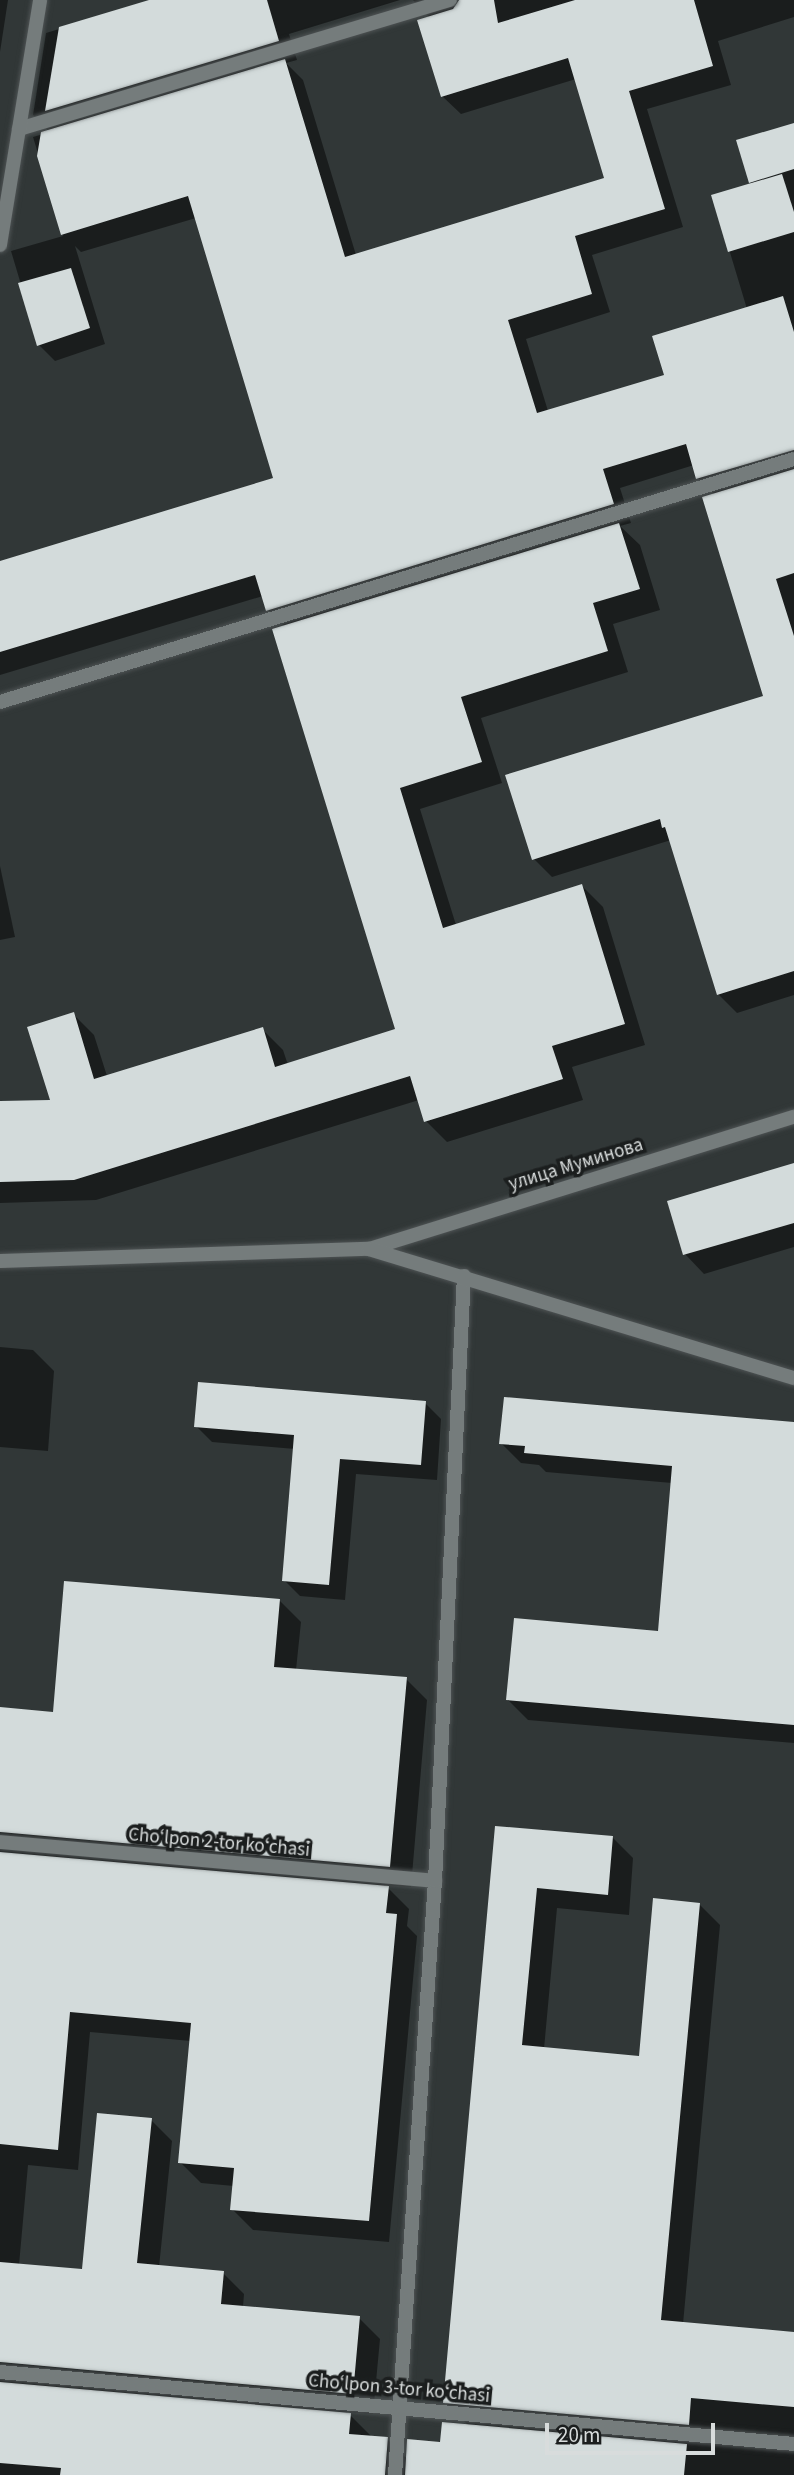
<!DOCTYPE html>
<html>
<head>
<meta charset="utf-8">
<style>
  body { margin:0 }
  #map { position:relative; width:794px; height:2475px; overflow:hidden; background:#313737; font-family:"Source Sans 3",sans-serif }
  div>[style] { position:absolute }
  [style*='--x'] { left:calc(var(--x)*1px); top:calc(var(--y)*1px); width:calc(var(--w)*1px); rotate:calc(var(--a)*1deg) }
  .shadow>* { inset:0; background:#0007 }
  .building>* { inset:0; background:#d3dbdb }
  .roads { filter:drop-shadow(0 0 2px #4e5354) drop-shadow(0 0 2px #4e5354) }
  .minor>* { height:14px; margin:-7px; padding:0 7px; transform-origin:7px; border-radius:7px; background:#757c7c }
  .tertiary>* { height:14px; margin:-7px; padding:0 7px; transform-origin:7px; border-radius:7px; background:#757c7c }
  span { translate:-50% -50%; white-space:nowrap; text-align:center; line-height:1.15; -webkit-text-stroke:7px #1b1e1e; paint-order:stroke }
  .street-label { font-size:19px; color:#d8dcdc }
  .scale { position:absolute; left:545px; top:2423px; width:170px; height:32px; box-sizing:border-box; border:4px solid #d8dcdc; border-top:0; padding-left:9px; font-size:21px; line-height:24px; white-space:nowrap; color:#d8dcdc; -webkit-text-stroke:5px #1b1e1e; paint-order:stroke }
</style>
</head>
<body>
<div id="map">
  <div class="shadow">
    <div style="clip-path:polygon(0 0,8px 0,0 52px)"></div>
    <div style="clip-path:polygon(155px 0,400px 0,289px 34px,297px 60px,286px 63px,303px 80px,356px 255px,606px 179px,576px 79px,461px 114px,442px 96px,430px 18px,413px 0,794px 0,794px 17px,718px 41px,731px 85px,647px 109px,683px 227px,592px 255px,610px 312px,526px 339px,548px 411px,666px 376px,747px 309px,713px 196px,751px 185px,738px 142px,794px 125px,794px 995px,737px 1013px,718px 994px,671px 840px,552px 877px,534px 859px,766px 697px,715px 495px,698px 478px,694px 465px,620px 488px,631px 523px,620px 526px,640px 545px,660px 610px,613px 624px,628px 672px,481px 718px,502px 783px,420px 809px,456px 925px,582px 886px,603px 907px,645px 1045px,572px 1067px,583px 1100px,447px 1142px,426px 1121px,419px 1100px,96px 1200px,0 1203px,0 1103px,52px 1102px,73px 1014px,94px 1035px,107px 1076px,262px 1029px,283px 1050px,288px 1065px,398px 1030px,285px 627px,268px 610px,263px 596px,0 675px,0 563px,276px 479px,196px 218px,81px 252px,75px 246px,105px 344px,55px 361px,39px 345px,11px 251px,63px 236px,33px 137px,50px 132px,33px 115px,46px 33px)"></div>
    <div style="clip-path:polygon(0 866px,15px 937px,0 940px)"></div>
    <div style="clip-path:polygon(794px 1165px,794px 1247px,704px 1274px,685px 1254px)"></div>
    <div style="clip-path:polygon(0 1347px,33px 1350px,54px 1371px,48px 1451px,0 1447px)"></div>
    <div style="clip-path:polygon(425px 1403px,441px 1419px,437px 1480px,356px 1474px,345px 1600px,300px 1596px,284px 1580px,295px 1449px,212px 1442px,196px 1426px)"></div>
    <div style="clip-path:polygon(794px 1424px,794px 1743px,528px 1720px,508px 1700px,660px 1633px,672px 1483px,546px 1472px,539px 1465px,521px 1463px,501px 1443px)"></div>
    <div style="clip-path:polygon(280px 1601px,301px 1622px,296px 1670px,406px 1679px,427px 1700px,411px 1887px,385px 1885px,409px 1909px,407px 1926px,417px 1936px,389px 2242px,253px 2230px,232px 2209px,234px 2186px,201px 2183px,180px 2162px,191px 2041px,90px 2032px,78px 2170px,28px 2165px,19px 2265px,84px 2271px,151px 2120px,172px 2141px,159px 2267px,223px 2273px,244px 2294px,243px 2307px,359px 2318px,380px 2339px,373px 2414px,347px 2412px,371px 2436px,387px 2439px,407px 2459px,441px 2444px,469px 2426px,445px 2402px,496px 1827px,612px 1837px,633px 1858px,629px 1915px,557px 1908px,544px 2049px,640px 2058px,699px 1904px,720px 1925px,683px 2324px,794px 2333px,794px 2475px,0 2475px,0 1709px,55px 1714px)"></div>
  </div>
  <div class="building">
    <div style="clip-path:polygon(149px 0,267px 0,279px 41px,45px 111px,59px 27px)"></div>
    <div style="clip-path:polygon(459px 0,494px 0,498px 23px,575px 0,694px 0,713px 66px,629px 91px,665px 209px,575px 236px,592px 294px,508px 320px,537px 413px,664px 375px,652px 336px,783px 296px,794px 332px,794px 450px,696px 479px,686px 444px,603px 469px,614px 504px,266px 611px,255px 575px,0 652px,0 561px,273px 478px,188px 196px,61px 235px,37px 156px,41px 132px,285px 59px,345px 257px,604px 178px,568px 58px,441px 97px,417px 20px,453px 9px)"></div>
    <div style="clip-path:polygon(794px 123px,794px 169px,749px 183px,736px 140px)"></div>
    <div style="clip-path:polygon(782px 174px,794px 212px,794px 232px,728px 252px,711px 195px)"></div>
    <div style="clip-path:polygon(71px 268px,90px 328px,37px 346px,18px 283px)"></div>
    <div style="clip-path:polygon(794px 469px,794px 573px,776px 579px,794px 636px,794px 971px,717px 995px,665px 827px,662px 828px,660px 819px,532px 860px,505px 775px,763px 696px,702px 497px)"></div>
    <div style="clip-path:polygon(619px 523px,640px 589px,593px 603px,608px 651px,461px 697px,482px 762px,400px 788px,443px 928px,582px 884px,625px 1024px,552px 1046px,563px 1079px,424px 1122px,410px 1076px,74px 1180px,0 1182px,0 1101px,50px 1100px,27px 1027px,74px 1012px,94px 1079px,263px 1027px,275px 1067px,395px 1029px,272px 629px)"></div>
    <div style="clip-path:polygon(794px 1163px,794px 1223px,683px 1255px,667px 1201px)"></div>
    <div style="clip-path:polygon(198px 1382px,426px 1401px,421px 1465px,340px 1459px,329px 1585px,282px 1581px,294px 1435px,194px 1427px)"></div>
    <div style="clip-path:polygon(504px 1397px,794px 1422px,794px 1725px,506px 1700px,514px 1618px,658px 1631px,672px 1466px,524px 1453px,525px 1446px,499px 1444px)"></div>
    <div style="clip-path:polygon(64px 1581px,280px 1599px,274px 1667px,407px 1677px,390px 1867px,0 1832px,0 1707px,53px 1712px)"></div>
    <div style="clip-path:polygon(495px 1826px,613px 1836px,608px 1895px,537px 1888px,522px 2045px,639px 2056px,653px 1898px,700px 1903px,661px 2320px,794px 2332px,794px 2407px,691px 2398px,689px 2425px,443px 2403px)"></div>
    <div style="clip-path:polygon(0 1852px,389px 1886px,386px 1913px,397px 1914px,369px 2221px,230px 2210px,234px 2168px,178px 2163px,191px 2023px,70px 2012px,58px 2150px,0 2144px)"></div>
    <div style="clip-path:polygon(97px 2113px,152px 2118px,137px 2263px,224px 2271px,221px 2304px,360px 2316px,353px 2394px,0 2362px,0 2262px,82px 2269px)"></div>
    <div style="clip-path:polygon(0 2382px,351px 2413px,349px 2434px,388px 2437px,385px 2475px,60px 2475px,61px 2468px,0 2463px)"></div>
    <div style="clip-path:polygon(442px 2422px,687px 2444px,684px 2475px,405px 2475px,407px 2439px,440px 2442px)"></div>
  </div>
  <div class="roads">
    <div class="minor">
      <div style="--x:19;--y:129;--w:450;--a:-16.7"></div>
      <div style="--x:0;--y:245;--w:248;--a:-80.7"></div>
      <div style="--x:0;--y:702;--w:830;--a:-17.02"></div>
      <div style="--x:369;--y:1249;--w:445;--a:-17.3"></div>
      <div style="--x:0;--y:1842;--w:437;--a:5.1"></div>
      <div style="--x:0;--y:2372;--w:797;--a:5.18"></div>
      <div style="--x:395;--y:2475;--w:595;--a:-86.15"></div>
      <div style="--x:435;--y:1881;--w:606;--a:-87.26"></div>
    </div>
    <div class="tertiary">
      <div style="--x:0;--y:1261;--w:369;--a:-1.9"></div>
      <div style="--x:369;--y:1249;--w:444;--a:16.9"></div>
    </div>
  </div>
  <div class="street-label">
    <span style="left:576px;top:1165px;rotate:-17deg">улица Муминова</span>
    <span style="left:219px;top:1843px;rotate:5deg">Cho‘lpon 2-tor koʻchasi</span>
    <span style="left:399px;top:2389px;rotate:5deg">Cho‘lpon 3-tor koʻchasi</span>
  </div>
  <div class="scale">20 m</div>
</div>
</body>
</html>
